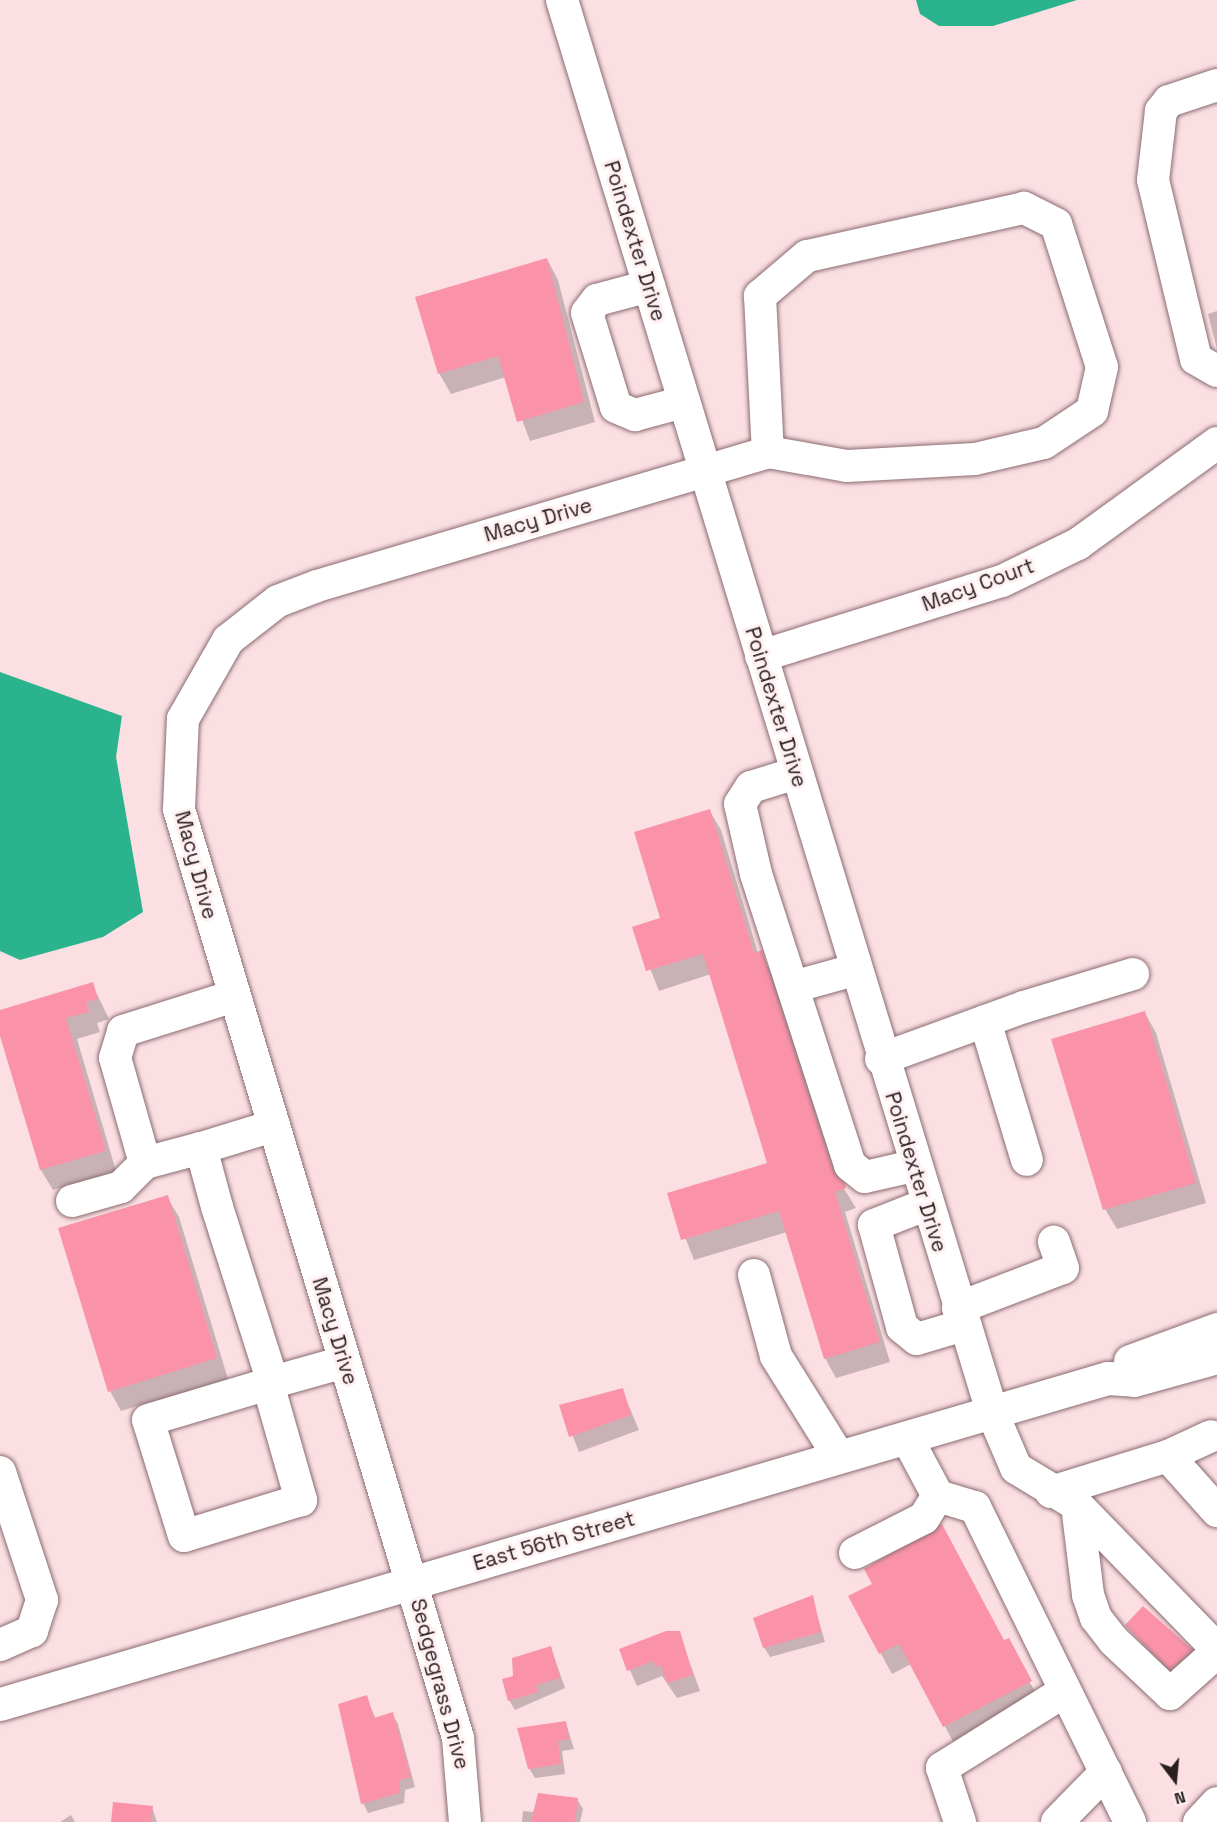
<!DOCTYPE html>
<html>
<head>
<meta charset="utf-8">
<style>
  body { margin:0 }
  #map { position:relative; width:1217px; height:1822px; overflow:hidden; background:#fbdfe3; font-family:"Space Grotesk",sans-serif }
  div>[style] { position:absolute }
  [style*='--x'] { left:calc(var(--x)*1px); top:calc(var(--y)*1px); width:calc(var(--w)*1px); rotate:calc(var(--a)*1deg) }
  .water>* { inset:0; background:#2bb38d }
  .shadow>* { inset:0; background:#0003 }
  .building>* { inset:0; background:#fa93a9 }
  .roads { filter:drop-shadow(0 0 2px #8a6c71) drop-shadow(0 0 2px #8a6c71) }
  .minor>* { height:32px; margin:-16px; padding:0 16px; transform-origin:16px; border-radius:16px; background:#fff }
  .major>* { height:33px; margin:-16.5px; padding:0 16.5px; transform-origin:16.5px; border-radius:16.5px; background:#fff }
  span { translate:-50% -50%; white-space:nowrap; text-align:center; line-height:1.15; -webkit-text-stroke:6px #fff0f2; paint-order:stroke }
  .street-label { font-size:21px; color:#2a1e20 }
  .north { position:absolute; left:1145px; top:1750px; width:60px; height:60px; -webkit-text-stroke:4px #fff0f2; paint-order:stroke; rotate:164deg; font-size:16px; font-weight:700; line-height:24px; text-align:center; color:#2a1e20 }
  .north::after { content:''; display:block; margin:auto; width:21px; height:27px; background:#2a1e20; clip-path:polygon(50% 0,100% 100%,50% 72%,0 100%) }
</style>
</head>
<body>
<div id="map">
  <div class="water">
    <div style="clip-path:polygon(916px 0,1077px 0,993px 26px,939px 26px,920px 14px)"></div>
    <div style="clip-path:polygon(0 672px,122px 716px,116px 757px,143px 912px,103px 937px,20px 960px,0 951px)"></div>
  </div>
  <div class="shadow">
    <div style="clip-path:polygon(547px 259px,558px 280px,595px 422px,530px 441px,506px 377px,451px 394px,439px 373px)"></div>
    <div style="clip-path:polygon(1217px 311px,1217px 349px,1208px 314px)"></div>
    <div style="clip-path:polygon(709px 810px,721px 830px,758px 953px,772px 972px,841px 1184px,856px 1208px,845px 1212px,890px 1362px,836px 1378px,825px 1358px,787px 1232px,694px 1260px,668px 1194px,769px 1164px,711px 974px,659px 991px,634px 928px,662px 919px)"></div>
    <div style="clip-path:polygon(92px 984px,109px 1019px,97px 1023px,100px 1032px,77px 1039px,116px 1171px,53px 1190px,41px 1170px,0 1030px,0 1011px)"></div>
    <div style="clip-path:polygon(1145px 1013px,1156px 1033px,1206px 1203px,1117px 1229px,1105px 1209px)"></div>
    <div style="clip-path:polygon(167px 1197px,179px 1217px,228px 1379px,121px 1411px,110px 1391px)"></div>
    <div style="clip-path:polygon(622px 1390px,639px 1430px,579px 1452px,561px 1406px)"></div>
    <div style="clip-path:polygon(812px 1597px,825px 1642px,770px 1657px,764px 1647px)"></div>
    <div style="clip-path:polygon(850px 1597px,1004px 1642px,1042px 1702px,956px 1747px,911px 1664px,892px 1674px)"></div>
    <div style="clip-path:polygon(1126px 1626px,1191px 1651px,1200px 1666px,1180px 1684px)"></div>
    <div style="clip-path:polygon(679px 1633px,700px 1691px,677px 1698px,662px 1676px,637px 1686px,621px 1650px)"></div>
    <div style="clip-path:polygon(551px 1648px,565px 1688px,515px 1710px,509px 1700px,515px 1677px)"></div>
    <div style="clip-path:polygon(366px 1697px,376px 1719px,392px 1714px,398px 1724px,415px 1787px,405px 1790px,404px 1803px,368px 1813px,363px 1803px)"></div>
    <div style="clip-path:polygon(566px 1723px,574px 1749px,562px 1751px,565px 1774px,535px 1778px,529px 1768px)"></div>
    <div style="clip-path:polygon(539px 1795px,577px 1799px,583px 1809px,580px 1822px,522px 1822px,523px 1811px,533px 1812px)"></div>
    <div style="clip-path:polygon(152px 1807px,157px 1822px,112px 1822px)"></div>
    <div style="clip-path:polygon(71px 1815px,75px 1822px,60px 1822px)"></div>
  </div>
  <div class="building">
    <div style="clip-path:polygon(547px 258px,584px 402px,517px 422px,498px 356px,438px 374px,415px 297px)"></div>
    <div style="clip-path:polygon(710px 809px,754px 953px,762px 950px,833px 1171px,845px 1184px,846px 1188px,835px 1192px,880px 1342px,824px 1359px,779px 1211px,681px 1240px,667px 1193px,767px 1163px,703px 954px,646px 971px,632px 927px,660px 918px,634px 832px)"></div>
    <div style="clip-path:polygon(93px 982px,98px 999px,86px 1002px,89px 1012px,66px 1018px,106px 1151px,40px 1170px,0 1036px,0 1010px)"></div>
    <div style="clip-path:polygon(1145px 1011px,1196px 1183px,1103px 1210px,1051px 1039px)"></div>
    <div style="clip-path:polygon(168px 1195px,217px 1358px,108px 1392px,58px 1228px)"></div>
    <div style="clip-path:polygon(623px 1388px,631px 1415px,569px 1437px,559px 1405px)"></div>
    <div style="clip-path:polygon(942px 1524px,1004px 1640px,1009px 1638px,1032px 1681px,943px 1727px,899px 1644px,879px 1654px,848px 1596px,872px 1584px,864px 1569px)"></div>
    <div style="clip-path:polygon(813px 1595px,821px 1632px,763px 1648px,753px 1618px)"></div>
    <div style="clip-path:polygon(1143px 1606px,1193px 1650px,1170px 1670px,1125px 1625px)"></div>
    <div style="clip-path:polygon(666px 1631px,680px 1631px,693px 1675px,667px 1683px,661px 1665px,655px 1667px,653px 1661px,627px 1671px,619px 1649px)"></div>
    <div style="clip-path:polygon(551px 1646px,560px 1678px,536px 1685px,538px 1692px,508px 1701px,502px 1679px,513px 1676px,512px 1658px)"></div>
    <div style="clip-path:polygon(367px 1695px,374px 1718px,393px 1712px,411px 1777px,400px 1780px,399px 1793px,361px 1804px,338px 1704px)"></div>
    <div style="clip-path:polygon(566px 1721px,569px 1739px,558px 1741px,561px 1764px,528px 1769px,517px 1728px)"></div>
    <div style="clip-path:polygon(538px 1793px,578px 1798px,575px 1822px,531px 1822px)"></div>
    <div style="clip-path:polygon(113px 1802px,153px 1806px,151px 1822px,111px 1822px)"></div>
  </div>
  <div class="roads">
    <div class="minor">
      <div style="--x:562;--y:0;--w:1476;--a:73.06"></div>
      <div style="--x:992;--y:1412;--w:61;--a:66.8"></div>
      <div style="--x:1016;--y:1468;--w:71;--a:31.2"></div>
      <div style="--x:1077;--y:1505;--w:201;--a:45.8"></div>
      <div style="--x:1217;--y:85;--w:51;--a:161.6"></div>
      <div style="--x:1169;--y:101;--w:13;--a:129"></div>
      <div style="--x:1161;--y:111;--w:69;--a:96.6"></div>
      <div style="--x:1153;--y:180;--w:184;--a:76.5"></div>
      <div style="--x:1196;--y:359;--w:24;--a:30"></div>
      <div style="--x:649;--y:286;--w:54;--a:164.9"></div>
      <div style="--x:597;--y:300;--w:16;--a:128"></div>
      <div style="--x:587;--y:313;--w:98;--a:72.9"></div>
      <div style="--x:616;--y:407;--w:21;--a:23"></div>
      <div style="--x:635;--y:415;--w:51;--a:-14.9"></div>
      <div style="--x:761;--y:656;--w:252;--a:-17.3"></div>
      <div style="--x:1002;--y:581;--w:85;--a:-26"></div>
      <div style="--x:1078;--y:544;--w:172;--a:-36"></div>
      <div style="--x:796;--y:773;--w:47;--a:162.7"></div>
      <div style="--x:751;--y:787;--w:20;--a:123"></div>
      <div style="--x:740;--y:804;--w:72;--a:77.1"></div>
      <div style="--x:756;--y:874;--w:306;--a:72.1"></div>
      <div style="--x:850;--y:1165;--w:19;--a:39"></div>
      <div style="--x:865;--y:1177;--w:49;--a:-12.9"></div>
      <div style="--x:793;--y:987;--w:63;--a:-15.6"></div>
      <div style="--x:985;--y:1021;--w:145;--a:73.2"></div>
      <div style="--x:881;--y:1059;--w:152;--a:-20"></div>
      <div style="--x:1024;--y:1007;--w:114;--a:-16.8"></div>
      <div style="--x:273;--y:1126;--w:75;--a:163"></div>
      <div style="--x:201;--y:1148;--w:61;--a:74.8"></div>
      <div style="--x:217;--y:1207;--w:184;--a:72.3"></div>
      <div style="--x:273;--y:1382;--w:74;--a:-15.7"></div>
      <div style="--x:145;--y:1163;--w:109;--a:-105.9"></div>
      <div style="--x:115;--y:1058;--w:28;--a:-73"></div>
      <div style="--x:123;--y:1031;--w:116;--a:-17.5"></div>
      <div style="--x:72;--y:1201;--w:51;--a:-15.9"></div>
      <div style="--x:121;--y:1187;--w:34;--a:-45"></div>
      <div style="--x:145;--y:1163;--w:58;--a:-15"></div>
      <div style="--x:925;--y:1205;--w:55;--a:158.6"></div>
      <div style="--x:874;--y:1225;--w:106;--a:74.6"></div>
      <div style="--x:902;--y:1327;--w:19;--a:39"></div>
      <div style="--x:917;--y:1339;--w:49;--a:-16.6"></div>
      <div style="--x:754;--y:1275;--w:84;--a:74.8"></div>
      <div style="--x:776;--y:1356;--w:119;--a:58"></div>
      <div style="--x:958;--y:1308;--w:112;--a:-20.9"></div>
      <div style="--x:1063;--y:1268;--w:28;--a:-109"></div>
      <div style="--x:268;--y:1384;--w:121;--a:74.1"></div>
      <div style="--x:301;--y:1500;--w:122;--a:162.9"></div>
      <div style="--x:184;--y:1536;--w:121;--a:-107.2"></div>
      <div style="--x:148;--y:1420;--w:125;--a:-16.7"></div>
      <div style="--x:268;--y:1384;--w:5;--a:-22"></div>
      <div style="--x:907;--y:1438;--w:66;--a:61.9"></div>
      <div style="--x:938;--y:1496;--w:39;--a:17"></div>
      <div style="--x:975;--y:1507;--w:351;--a:63.8"></div>
      <div style="--x:1168;--y:1456;--w:47;--a:-24.9"></div>
      <div style="--x:0;--y:1472;--w:135;--a:71.8"></div>
      <div style="--x:42;--y:1600;--w:33;--a:108"></div>
      <div style="--x:32;--y:1631;--w:35;--a:156"></div>
      <div style="--x:1051;--y:1492;--w:122;--a:-17.1"></div>
      <div style="--x:1168;--y:1456;--w:74;--a:48.3"></div>
      <div style="--x:1077;--y:1505;--w:91;--a:83"></div>
      <div style="--x:1088;--y:1595;--w:24;--a:71"></div>
      <div style="--x:1096;--y:1618;--w:29;--a:52"></div>
      <div style="--x:1114;--y:1641;--w:77;--a:43.4"></div>
      <div style="--x:1170;--y:1694;--w:63;--a:-41.8"></div>
      <div style="--x:855;--y:1553;--w:77;--a:-26.9"></div>
      <div style="--x:924;--y:1518;--w:26;--a:-58"></div>
      <div style="--x:465;--y:1822;--w:84;--a:-94.8"></div>
      <div style="--x:458;--y:1738;--w:970;--a:-106.72"></div>
      <div style="--x:179;--y:809;--w:90;--a:-87.5"></div>
      <div style="--x:183;--y:719;--w:91;--a:-60.3"></div>
      <div style="--x:228;--y:640;--w:63;--a:-38"></div>
      <div style="--x:278;--y:601;--w:42;--a:-21"></div>
      <div style="--x:317;--y:586;--w:470;--a:-16.5"></div>
      <div style="--x:768;--y:452;--w:80;--a:10"></div>
      <div style="--x:847;--y:466;--w:128;--a:-3.1"></div>
      <div style="--x:975;--y:459;--w:71;--a:-13.1"></div>
      <div style="--x:1044;--y:443;--w:58;--a:-33.7"></div>
      <div style="--x:1092;--y:411;--w:45;--a:-77.2"></div>
      <div style="--x:1102;--y:367;--w:150;--a:-107.8"></div>
      <div style="--x:1056;--y:224;--w:36;--a:-153"></div>
      <div style="--x:1024;--y:208;--w:222;--a:167.5"></div>
      <div style="--x:807;--y:256;--w:62;--a:139.6"></div>
      <div style="--x:760;--y:296;--w:156;--a:87.1"></div>
      <div style="--x:960;--y:1822;--w:57;--a:-108.4"></div>
      <div style="--x:942;--y:1768;--w:145;--a:-32"></div>
      <div style="--x:1057;--y:1822;--w:70;--a:-45.6"></div>
    </div>
    <div class="major">
      <div style="--x:1130;--y:1361;--w:93;--a:-20.2"></div>
      <div style="--x:0;--y:1704;--w:1155;--a:-16.4"></div>
      <div style="--x:1108;--y:1378;--w:26;--a:4"></div>
      <div style="--x:1134;--y:1380;--w:86;--a:-15.5"></div>
      <div style="--x:1199;--y:1822;--w:26;--a:-47"></div>
    </div>
  </div>
  <div class="street-label">
    <span style="left:635px;top:241px;rotate:73deg">Poindexter Drive</span>
    <span style="left:538px;top:520px;rotate:-16deg">Macy Drive</span>
    <span style="left:978px;top:585px;rotate:-20deg">Macy Court</span>
    <span style="left:776px;top:707px;rotate:73deg">Poindexter Drive</span>
    <span style="left:196px;top:865px;rotate:75deg">Macy Drive</span>
    <span style="left:916px;top:1172px;rotate:73deg">Poindexter Drive</span>
    <span style="left:335px;top:1331px;rotate:73deg">Macy Drive</span>
    <span style="left:554px;top:1541px;rotate:-16deg">East 56th Street</span>
    <span style="left:440px;top:1684px;rotate:75deg">Sedgegrass Drive</span>
  </div>
  <div class="north">N</div>
</div>
</body>
</html>
